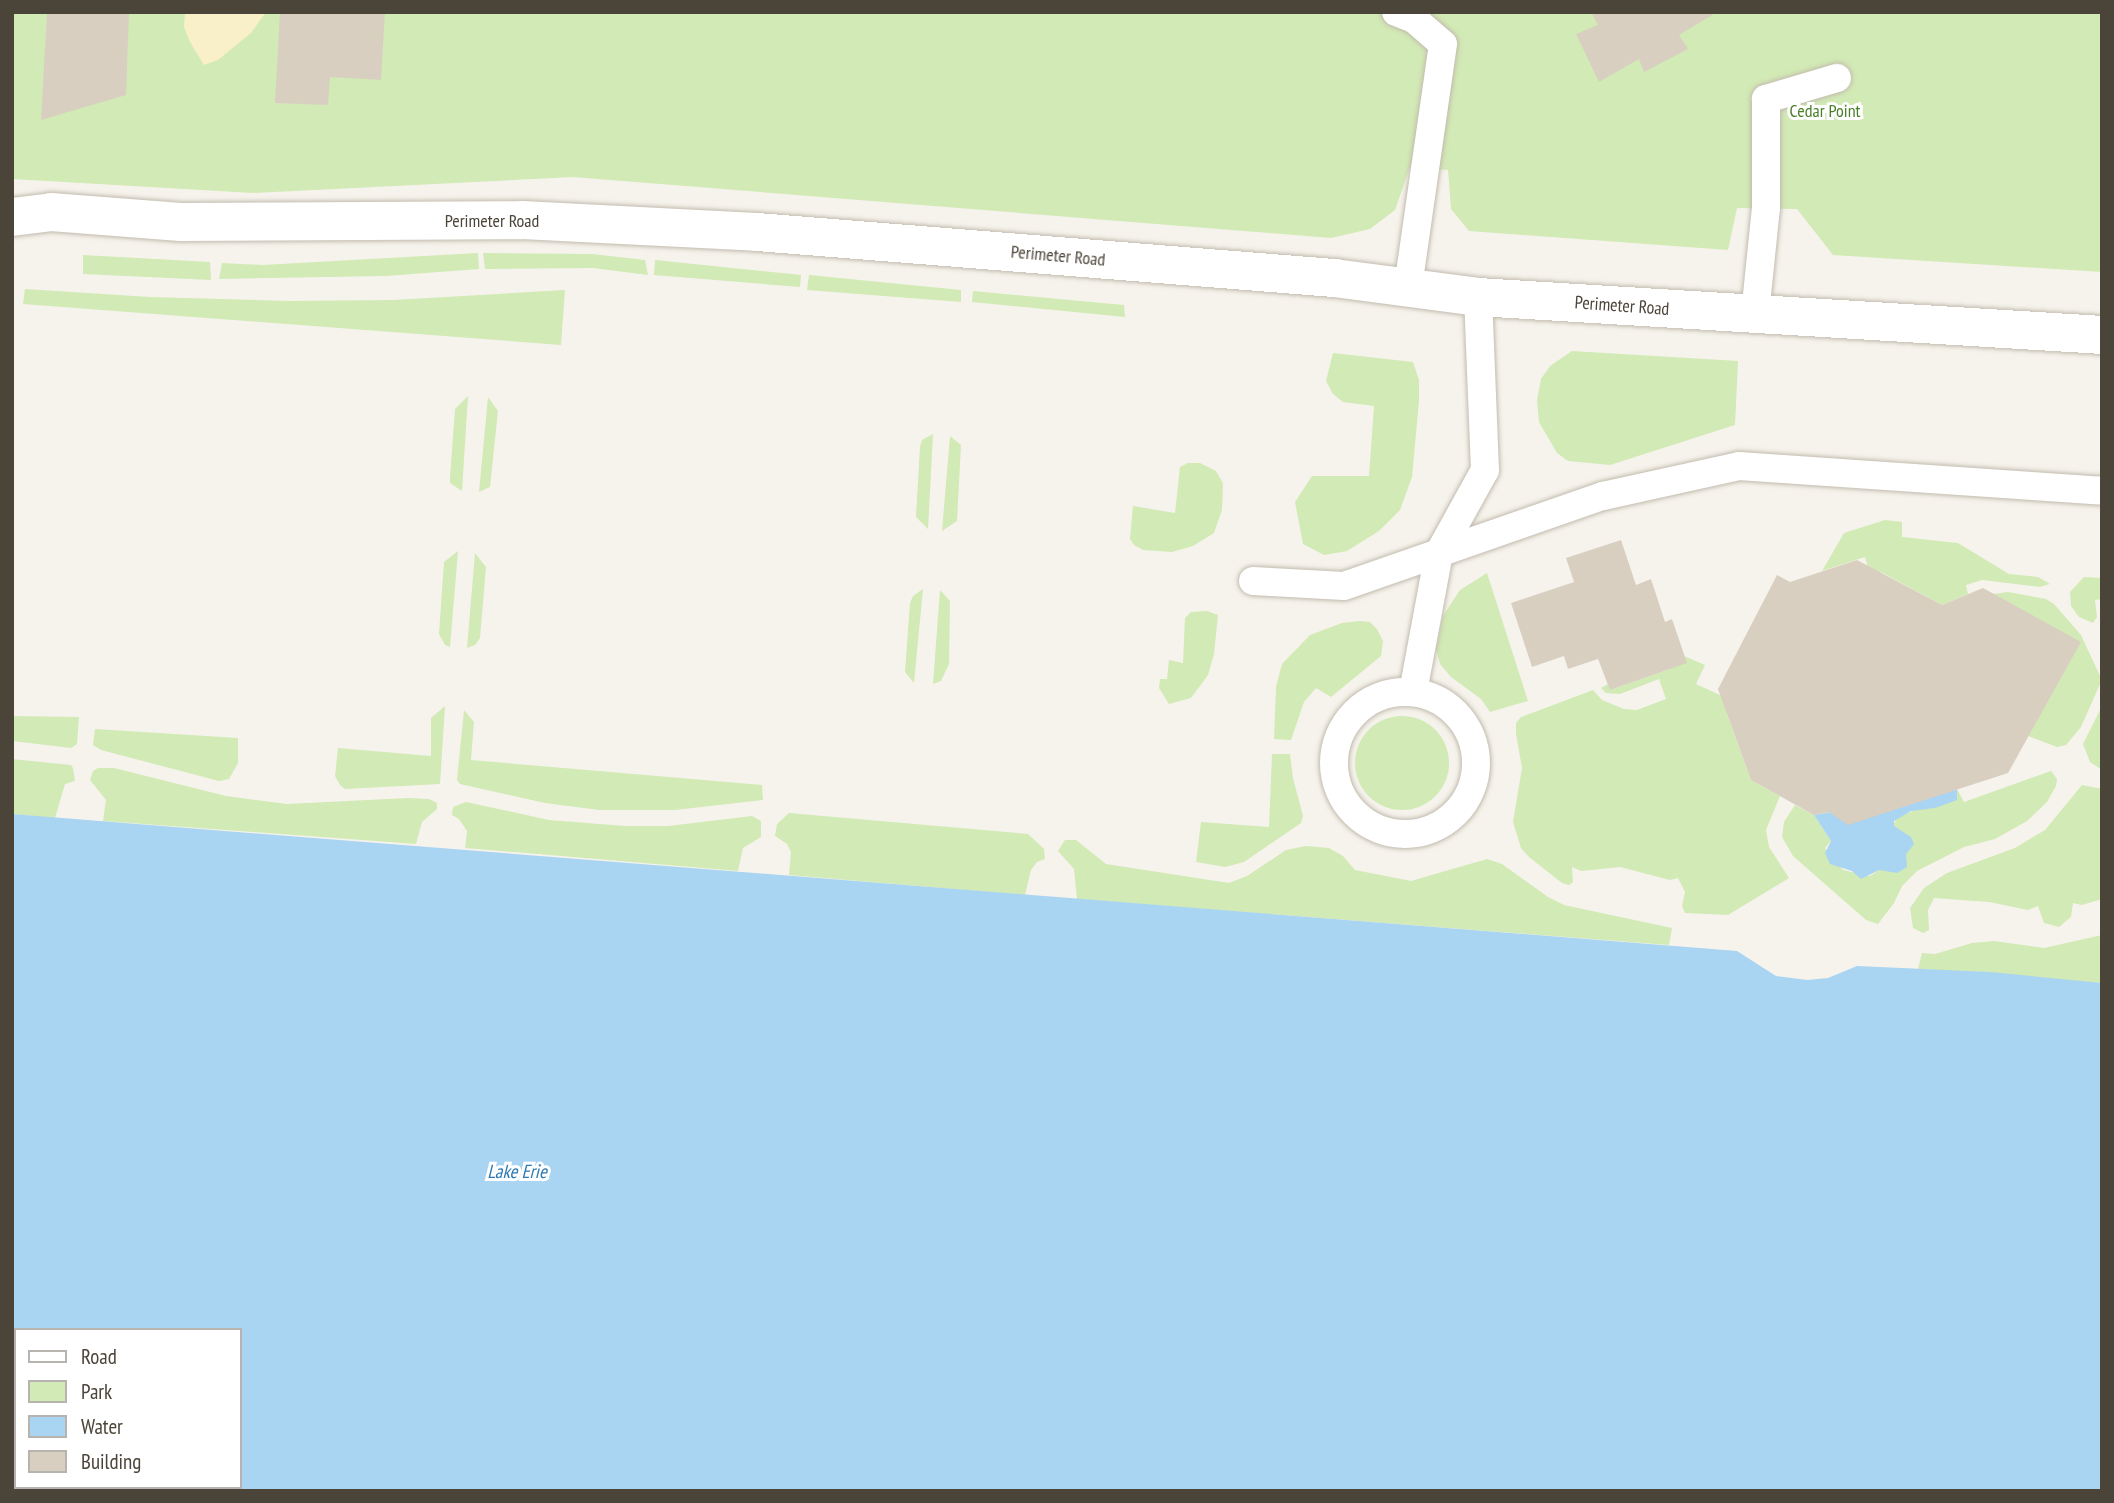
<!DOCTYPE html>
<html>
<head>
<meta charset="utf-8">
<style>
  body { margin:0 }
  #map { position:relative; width:2114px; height:1503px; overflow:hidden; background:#f6f3ec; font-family:"PT Sans Narrow",sans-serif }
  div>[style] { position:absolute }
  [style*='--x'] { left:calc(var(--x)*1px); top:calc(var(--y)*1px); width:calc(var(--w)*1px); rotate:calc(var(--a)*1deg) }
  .green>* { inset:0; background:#d2eab5 }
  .round { border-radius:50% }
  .sand>* { inset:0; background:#f9efc9 }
  .water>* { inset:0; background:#a9d4f2 }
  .building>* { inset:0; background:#d8cfc1 }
  .roads { filter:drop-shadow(0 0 2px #c2bbae) drop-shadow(0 0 2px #c2bbae) }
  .lane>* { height:28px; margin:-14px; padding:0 14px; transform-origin:14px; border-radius:14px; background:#fff }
  .lane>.ring { margin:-14px; padding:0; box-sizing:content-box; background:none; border:28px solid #fff; border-radius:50% }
  .street>* { height:38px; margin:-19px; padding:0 19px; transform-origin:19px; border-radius:19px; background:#fff }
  span { translate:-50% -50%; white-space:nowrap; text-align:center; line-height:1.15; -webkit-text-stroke:6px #fff; paint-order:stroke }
  .park-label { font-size:18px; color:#4a7f2a }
  .street-label { font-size:18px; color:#4b4439 }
  .water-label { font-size:19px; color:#2e7ab2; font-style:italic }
  .frame { position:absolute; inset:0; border:14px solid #4b4439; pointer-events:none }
  .legend { position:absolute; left:14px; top:1328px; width:228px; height:161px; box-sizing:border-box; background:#fff; border:2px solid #b7b4b0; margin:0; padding:9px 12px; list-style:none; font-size:21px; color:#4b4439 }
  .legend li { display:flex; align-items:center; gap:14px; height:35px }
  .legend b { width:35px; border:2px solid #b7b4b0 }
</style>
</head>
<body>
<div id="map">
  <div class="green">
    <div style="clip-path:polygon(12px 12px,2102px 12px,2102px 272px,1833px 255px,1797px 209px,1737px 208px,1728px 250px,1469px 231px,1451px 209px,1448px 170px,1410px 167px,1395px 210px,1370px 229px,1331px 238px,573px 177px,253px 193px,12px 179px)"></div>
    <div style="clip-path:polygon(478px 253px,479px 269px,386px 276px,219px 279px,222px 263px,263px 265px)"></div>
    <div style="clip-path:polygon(483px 253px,592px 254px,645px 260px,648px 275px,593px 268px,485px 269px)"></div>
    <div style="clip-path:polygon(83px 255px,210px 262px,211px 280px,83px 274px)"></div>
    <div style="clip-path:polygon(655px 260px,801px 275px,800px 287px,654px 275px)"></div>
    <div style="clip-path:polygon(809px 275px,961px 290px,961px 302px,807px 290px)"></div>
    <div style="clip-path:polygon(25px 289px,150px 297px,289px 301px,394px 300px,565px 290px,561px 345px,23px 304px)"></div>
    <div style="clip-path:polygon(973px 291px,1124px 305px,1125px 317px,972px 302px)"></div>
    <div style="clip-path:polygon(1572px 351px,1738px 361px,1735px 425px,1610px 465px,1568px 461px,1557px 453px,1539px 422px,1537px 400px,1541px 379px,1550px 366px)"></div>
    <div style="clip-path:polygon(1333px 353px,1413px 362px,1419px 380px,1419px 401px,1412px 477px,1400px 510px,1379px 531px,1347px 551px,1324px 555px,1303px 544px,1295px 502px,1312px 476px,1369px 476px,1374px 406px,1343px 402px,1333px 394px,1326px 381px)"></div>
    <div style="clip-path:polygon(468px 396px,462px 491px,450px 483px,450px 477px,455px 409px)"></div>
    <div style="clip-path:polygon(488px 397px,498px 411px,490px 487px,479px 492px)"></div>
    <div style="clip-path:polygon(933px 434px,928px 529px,916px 517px,920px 447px,922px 440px)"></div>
    <div style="clip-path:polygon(950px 436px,961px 445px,957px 521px,942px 531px)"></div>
    <div style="clip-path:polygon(1188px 463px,1200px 463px,1216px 471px,1223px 483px,1222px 510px,1214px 533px,1193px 546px,1172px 552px,1143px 550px,1134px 545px,1130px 539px,1133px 506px,1175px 513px,1180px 467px)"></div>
    <div style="clip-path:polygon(1885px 520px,1902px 522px,1902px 537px,1958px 543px,2009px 574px,2038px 577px,2050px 584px,2040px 587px,1982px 580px,1966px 585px,1968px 594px,1942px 605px,1881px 572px,1870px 575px,1865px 557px,1822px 571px,1844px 533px)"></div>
    <div style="clip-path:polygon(458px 551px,450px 647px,445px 645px,439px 634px,444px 562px)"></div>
    <div style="clip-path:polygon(475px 553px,486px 567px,480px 638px,475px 645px,467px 648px)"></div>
    <div style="clip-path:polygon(1487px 573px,1528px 701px,1490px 712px,1481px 699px,1451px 677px,1440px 664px,1436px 649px,1443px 616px,1460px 590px)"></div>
    <div style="clip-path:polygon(2084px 577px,2102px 578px,2102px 599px,2095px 600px,2097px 617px,2093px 623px,2079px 617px,2071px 606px,2070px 592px)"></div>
    <div style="clip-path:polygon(923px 589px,914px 683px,905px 672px,910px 603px,913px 596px)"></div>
    <div style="clip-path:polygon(940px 590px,950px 601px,949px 664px,941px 681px,933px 684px)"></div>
    <div style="clip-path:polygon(2008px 592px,2046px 599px,2054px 604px,2081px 635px,2100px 676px,2100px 684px,2081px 727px,2066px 745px,2057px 747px,2028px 736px,1993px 594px)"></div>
    <div style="clip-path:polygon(1207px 611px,1218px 615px,1214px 654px,1208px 675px,1191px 698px,1169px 704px,1159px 688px,1160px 679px,1167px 679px,1169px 660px,1183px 663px,1185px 618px,1191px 612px)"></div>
    <div style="clip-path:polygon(1359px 621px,1370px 622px,1377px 629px,1383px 641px,1381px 656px,1331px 697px,1316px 688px,1304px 702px,1291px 740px,1274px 739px,1276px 687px,1282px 664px,1310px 635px,1342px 623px)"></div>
    <div style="clip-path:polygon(1684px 656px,1705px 665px,1696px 684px,1733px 701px,1727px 714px,1751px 780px,1780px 796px,1766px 830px,1769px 847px,1789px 878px,1728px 915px,1685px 913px,1682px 906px,1685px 892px,1678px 878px,1670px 880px,1620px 867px,1581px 871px,1572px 867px,1573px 882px,1569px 885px,1562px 883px,1529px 857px,1521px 848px,1513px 822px,1522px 768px,1516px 734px,1516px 723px,1521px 717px,1593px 690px,1602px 700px,1624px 709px,1637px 710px,1666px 699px,1659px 679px,1620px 694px,1606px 693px,1601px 688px,1608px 684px,1610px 690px,1670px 669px)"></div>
    <div style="clip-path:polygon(445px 706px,440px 784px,345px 789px,340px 785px,335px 776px,338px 748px,431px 756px,431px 718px)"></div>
    <div style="clip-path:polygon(2102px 706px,2101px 745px,2102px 770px,2090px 762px,2083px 744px)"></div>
    <div style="clip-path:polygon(464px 710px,474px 722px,471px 760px,762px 785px,763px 800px,675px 810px,599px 810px,545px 803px,460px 784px,457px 780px)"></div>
    <div class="round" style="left:1355px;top:716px;width:94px;height:94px"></div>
    <div style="clip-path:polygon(12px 716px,79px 717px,77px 744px,71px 748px,12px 741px)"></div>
    <div style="clip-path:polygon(95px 729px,238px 738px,238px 763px,229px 779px,219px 781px,101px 750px,93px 745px)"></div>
    <div style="clip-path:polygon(1272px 754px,1290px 754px,1293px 778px,1303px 816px,1301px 823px,1244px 862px,1225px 867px,1196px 862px,1201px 822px,1269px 827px)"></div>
    <div style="clip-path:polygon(12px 759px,71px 765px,73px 768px,75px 781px,65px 784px,55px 818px,12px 814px)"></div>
    <div style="clip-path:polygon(98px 768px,114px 768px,226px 796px,287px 804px,408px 798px,429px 799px,437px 803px,437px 809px,422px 822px,416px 844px,103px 821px,106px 800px,90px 780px,93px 771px)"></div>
    <div style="clip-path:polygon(2051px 771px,2057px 779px,2056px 786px,2047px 802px,2027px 821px,1995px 839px,1964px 847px,1917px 871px,1902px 886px,1894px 903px,1878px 924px,1866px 920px,1793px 856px,1782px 837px,1784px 822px,1795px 805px,1814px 815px,1831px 841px,1825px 848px,1843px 870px,1870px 876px,1879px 870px,1904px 861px,1905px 836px,1893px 826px,1897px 817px,1918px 809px,1935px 808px,1957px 789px,1964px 802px)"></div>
    <div style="clip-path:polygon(2082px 785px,2102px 789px,2102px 899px,2082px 905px,2073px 903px,2071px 917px,2059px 927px,2044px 923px,2038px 906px,2028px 910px,1989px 902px,1934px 898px,1928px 910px,1929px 930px,1923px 933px,1913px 928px,1910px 908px,1924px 888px,1947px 873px,2015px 848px,2045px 830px)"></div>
    <div style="clip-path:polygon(466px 802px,549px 820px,625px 826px,668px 826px,752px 816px,761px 821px,761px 837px,743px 848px,738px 871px,465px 848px,467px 831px,459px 819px,452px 815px,453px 807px)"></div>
    <div style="clip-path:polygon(789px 813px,1028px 834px,1044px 849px,1045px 859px,1037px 862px,1031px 870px,1025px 895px,789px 875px,791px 852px,787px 844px,775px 836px,777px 824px)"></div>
    <div style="clip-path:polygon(1065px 840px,1076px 840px,1106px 864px,1229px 883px,1247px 876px,1286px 850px,1306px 846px,1329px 848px,1343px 856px,1355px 870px,1411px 881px,1487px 859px,1502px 864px,1548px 897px,1564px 905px,1672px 928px,1669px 945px,1077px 899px,1074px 869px,1058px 851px)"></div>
    <div style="clip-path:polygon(2102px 935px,2102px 983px,1918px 969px,1922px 953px,1935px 954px,1972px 943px,1994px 941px,2044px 948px)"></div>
  </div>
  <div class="sand">
    <div style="clip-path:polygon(185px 12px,266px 12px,251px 33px,218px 60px,204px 65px,190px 42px,184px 27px)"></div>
  </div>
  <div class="water">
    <div style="clip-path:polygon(1957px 789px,1957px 800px,1935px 808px,1911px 811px,1894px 821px,1894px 826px,1911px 837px,1914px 844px,1906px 854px,1907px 867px,1897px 873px,1879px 870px,1861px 879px,1852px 871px,1830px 864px,1825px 853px,1831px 841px,1814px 815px)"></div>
    <div style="clip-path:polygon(evenodd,12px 814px,1737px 951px,1776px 976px,1807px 980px,1828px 978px,1857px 966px,1990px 972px,2102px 983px,2102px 1491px,12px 1491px,12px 814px,16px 1330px,240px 1330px,240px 1487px,16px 1487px,16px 1330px)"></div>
  </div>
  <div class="building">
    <div style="clip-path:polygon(47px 12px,129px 12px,126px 95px,41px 120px)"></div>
    <div style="clip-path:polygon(280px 12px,385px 12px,381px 80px,330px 77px,328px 105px,275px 103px)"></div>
    <div style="clip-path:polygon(1591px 12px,1717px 12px,1679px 35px,1688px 49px,1644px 72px,1639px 59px,1599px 82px,1576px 34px,1598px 25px)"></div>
    <div style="clip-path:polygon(1621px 540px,1636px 585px,1651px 579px,1665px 622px,1672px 619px,1687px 663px,1610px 690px,1598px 659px,1568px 669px,1564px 656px,1532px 667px,1511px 603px,1574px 582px,1566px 558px)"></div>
    <div style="clip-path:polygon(1857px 560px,1942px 605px,1983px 588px,2081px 642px,2008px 773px,1848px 825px,1829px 812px,1814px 815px,1751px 780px,1718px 689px,1777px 575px,1790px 582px)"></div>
  </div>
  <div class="roads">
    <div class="lane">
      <div style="--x:1396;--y:12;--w:19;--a:21"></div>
      <div style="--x:1414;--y:19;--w:38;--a:41"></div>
      <div style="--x:1443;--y:44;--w:246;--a:98.2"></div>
      <div style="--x:1755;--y:314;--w:107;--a:-84.1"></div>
      <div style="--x:1766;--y:208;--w:109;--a:-90"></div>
      <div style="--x:1766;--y:99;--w:74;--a:-16.5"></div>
      <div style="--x:1253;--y:581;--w:91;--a:3.1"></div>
      <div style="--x:1344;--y:586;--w:274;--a:-19.2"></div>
      <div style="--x:1603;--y:496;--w:139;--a:-12.4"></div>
      <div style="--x:1739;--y:466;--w:364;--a:3.9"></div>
      <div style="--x:1413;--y:692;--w:141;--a:-79.4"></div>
      <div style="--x:1439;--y:553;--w:95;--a:-61"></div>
      <div style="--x:1485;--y:470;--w:173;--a:-92.3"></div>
      <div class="ring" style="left:1334px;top:692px;width:114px;height:114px"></div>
    </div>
    <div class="street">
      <div style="--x:12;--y:217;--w:39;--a:-7"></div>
      <div style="--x:51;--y:212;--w:130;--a:4.4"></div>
      <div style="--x:181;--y:222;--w:341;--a:-0.3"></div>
      <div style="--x:522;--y:220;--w:235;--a:2.9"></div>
      <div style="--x:757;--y:232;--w:579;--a:4.56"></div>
      <div style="--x:1334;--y:278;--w:145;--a:7.5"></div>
      <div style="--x:1478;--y:297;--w:625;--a:3.48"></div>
    </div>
  </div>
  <div class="park-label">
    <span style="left:1825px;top:111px">Cedar Point</span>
  </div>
  <div class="street-label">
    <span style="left:492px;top:221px">Perimeter Road</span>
    <span style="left:1058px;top:256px;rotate:5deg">Perimeter Road</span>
    <span style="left:1622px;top:306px;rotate:4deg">Perimeter Road</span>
  </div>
  <div class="water-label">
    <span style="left:517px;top:1172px">Lake Erie</span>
  </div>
  <div class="frame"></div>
  <ul class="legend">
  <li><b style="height:9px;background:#fff"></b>Road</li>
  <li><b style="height:19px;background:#d2eab5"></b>Park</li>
  <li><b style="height:19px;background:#a9d4f2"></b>Water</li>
  <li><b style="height:19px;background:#d8cfc1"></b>Building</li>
  </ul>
</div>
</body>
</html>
